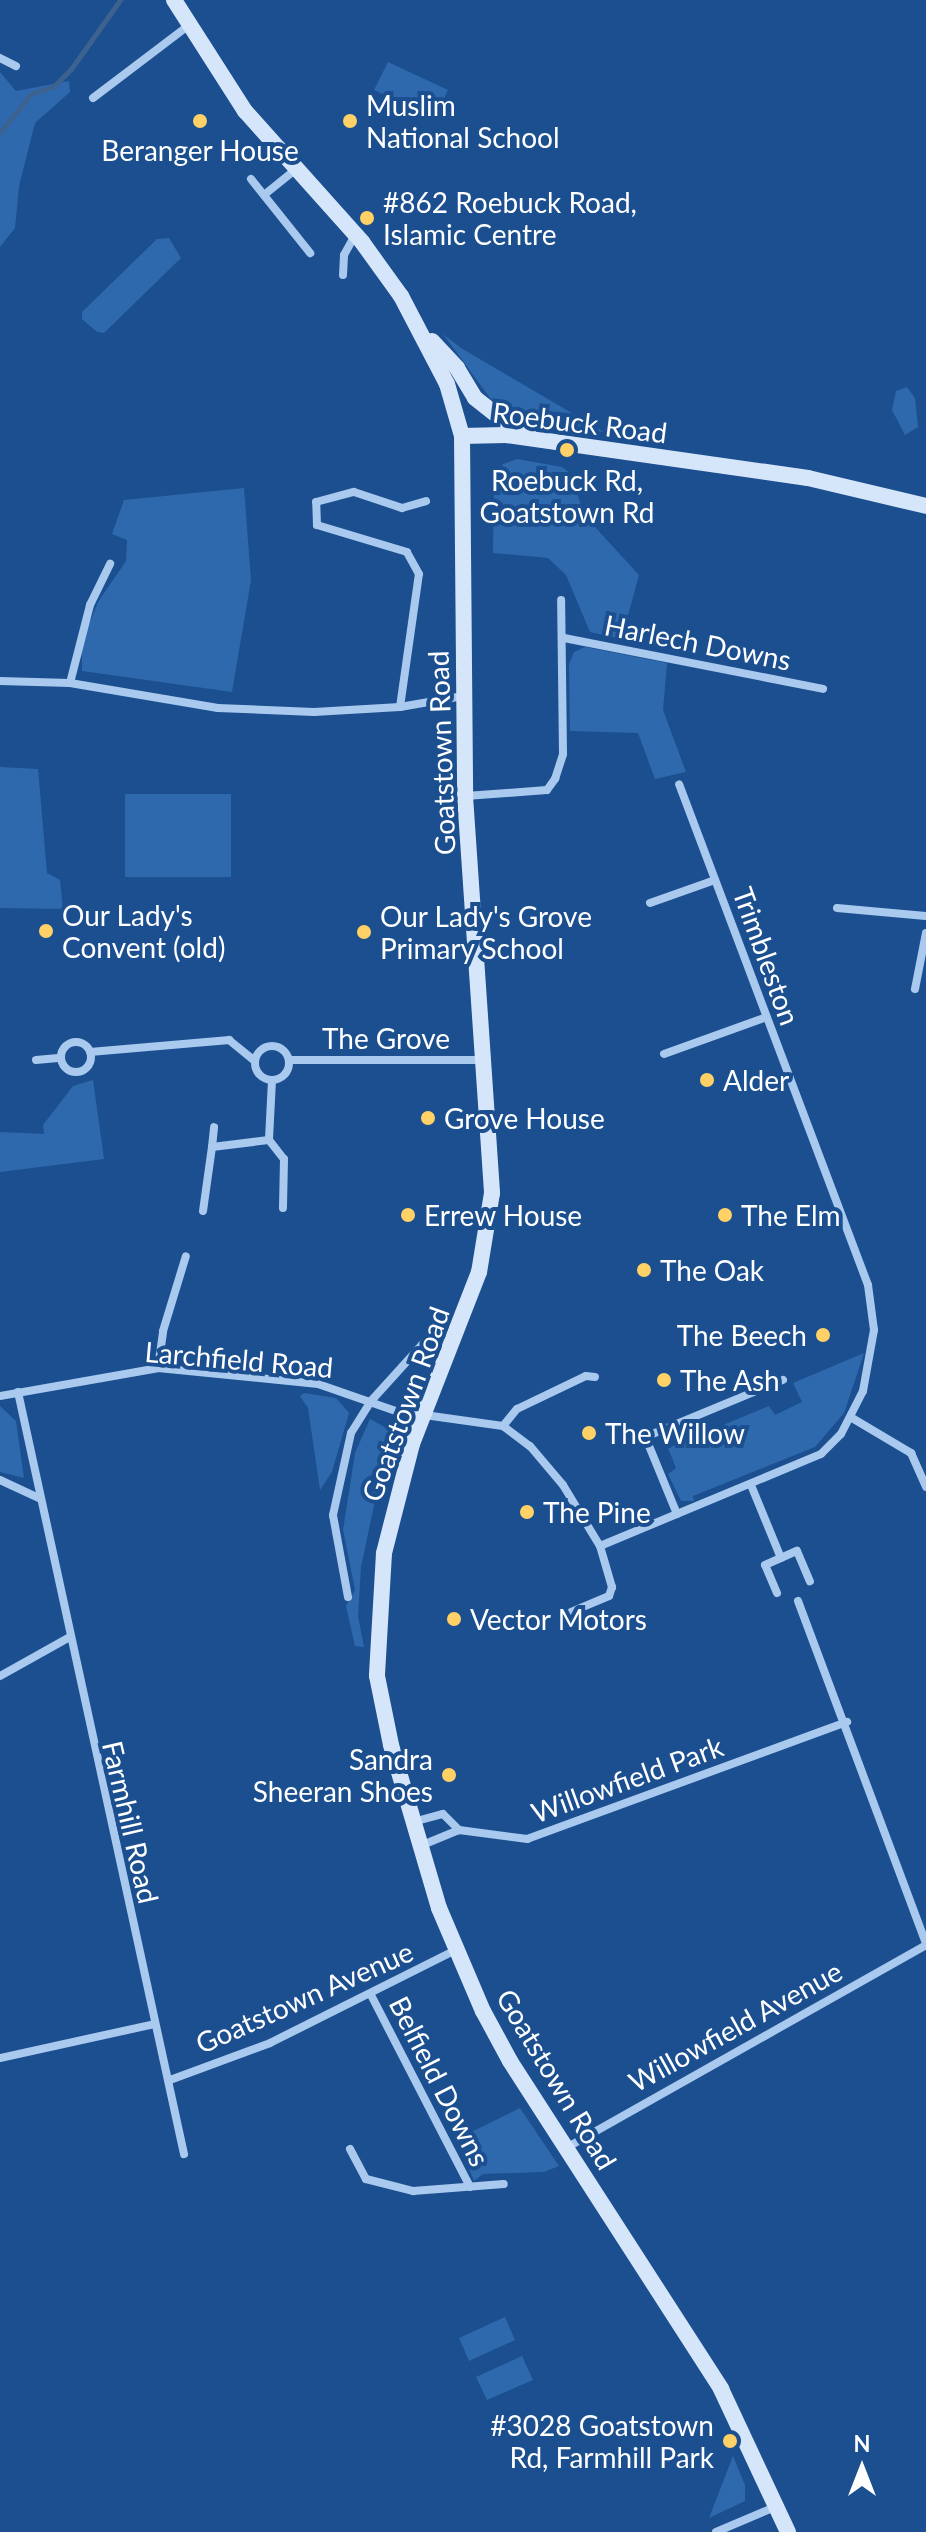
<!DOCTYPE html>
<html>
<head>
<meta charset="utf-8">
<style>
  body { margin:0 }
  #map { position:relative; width:926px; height:2532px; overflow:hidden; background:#1b4f8f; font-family:Lato,sans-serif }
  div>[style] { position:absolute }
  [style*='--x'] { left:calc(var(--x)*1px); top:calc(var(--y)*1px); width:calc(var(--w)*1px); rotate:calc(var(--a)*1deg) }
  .green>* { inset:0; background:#2e69ad }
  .stream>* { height:5px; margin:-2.5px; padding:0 2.5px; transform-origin:2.5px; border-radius:2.5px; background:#3c6290 }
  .street>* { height:8px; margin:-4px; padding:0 4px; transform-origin:4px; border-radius:4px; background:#a9c9ee }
  .street>.ring { margin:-4px; padding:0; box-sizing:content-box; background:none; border:8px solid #a9c9ee; border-radius:50% }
  .secondary>* { height:16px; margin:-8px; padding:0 8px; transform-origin:8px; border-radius:8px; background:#d6e6fa }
  .dots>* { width:22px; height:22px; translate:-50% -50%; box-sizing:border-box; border:4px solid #1b4f8f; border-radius:50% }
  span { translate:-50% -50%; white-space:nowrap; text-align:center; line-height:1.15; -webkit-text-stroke:8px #1b4f8f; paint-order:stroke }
  .poi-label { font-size:28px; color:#fff }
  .left { translate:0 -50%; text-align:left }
  .right { translate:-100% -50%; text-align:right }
  .street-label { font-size:28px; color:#fff }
  .north { position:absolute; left:822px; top:2428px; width:80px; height:80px; -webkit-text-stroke:6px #1b4f8f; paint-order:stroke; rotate:0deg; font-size:22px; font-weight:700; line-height:32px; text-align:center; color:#fff }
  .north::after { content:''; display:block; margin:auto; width:28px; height:36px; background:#fff; clip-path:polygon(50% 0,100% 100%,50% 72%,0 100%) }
</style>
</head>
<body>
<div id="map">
  <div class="green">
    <div style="clip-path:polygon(388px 62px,448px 90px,435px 118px,374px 90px)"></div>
    <div style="clip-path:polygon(0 72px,16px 91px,69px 81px,70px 92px,35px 123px,19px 186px,15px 228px,0 247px)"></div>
    <div style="clip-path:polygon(169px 238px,181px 258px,104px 333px,97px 332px,82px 319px,82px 312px,157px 239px)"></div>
    <div style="clip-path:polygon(443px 334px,461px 348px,604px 432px,534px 423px,512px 415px,490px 398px)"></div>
    <div style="clip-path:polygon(907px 387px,915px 398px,918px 427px,905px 435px,892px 410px,896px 391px)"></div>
    <div style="clip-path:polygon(517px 459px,562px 467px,571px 474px,584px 515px,639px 575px,627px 619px,631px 641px,590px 632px,566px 575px,548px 558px,493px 553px,494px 476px,503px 464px)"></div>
    <div style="clip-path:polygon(244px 488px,251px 580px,232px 692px,82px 671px,82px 642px,98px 602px,126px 561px,127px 540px,112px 534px,124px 500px)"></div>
    <div style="clip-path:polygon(585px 647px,667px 663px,663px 710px,686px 772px,655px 779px,638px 733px,570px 731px,569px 664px,574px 652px)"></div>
    <div style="clip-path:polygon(0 767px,38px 769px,47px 873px,60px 880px,63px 909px,0 908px)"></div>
    <div style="clip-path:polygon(125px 794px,231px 794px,231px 877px,125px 877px)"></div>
    <div style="clip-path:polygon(93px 1080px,104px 1159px,0 1172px,0 1132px,44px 1134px,43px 1125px,73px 1086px)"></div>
    <div style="clip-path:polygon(864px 1353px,844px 1413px,815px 1447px,693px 1496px,694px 1501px,681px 1501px,668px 1474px,676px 1468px,668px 1448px,769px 1406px,775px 1415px,802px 1402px,793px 1383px)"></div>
    <div style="clip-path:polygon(304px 1393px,336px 1398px,349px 1413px,332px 1472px,320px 1490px,308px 1408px,300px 1396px)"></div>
    <div style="clip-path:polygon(0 1406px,16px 1421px,24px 1478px,0 1472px)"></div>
    <div style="clip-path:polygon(370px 1419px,390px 1430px,361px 1567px,358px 1616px,364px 1647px,355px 1646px,346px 1606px,355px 1590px,343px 1530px,355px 1453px)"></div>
    <div style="clip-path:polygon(520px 2108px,559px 2166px,544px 2172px,483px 2174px,474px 2181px,457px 2139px)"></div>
    <div style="clip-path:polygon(505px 2317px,515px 2340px,469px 2361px,459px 2338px)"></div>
    <div style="clip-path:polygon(522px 2356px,533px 2380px,487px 2400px,476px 2377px)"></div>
    <div style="clip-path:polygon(733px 2456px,745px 2485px,745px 2501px,709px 2518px)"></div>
  </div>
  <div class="stream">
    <div style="--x:0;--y:132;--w:49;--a:-50.8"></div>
    <div style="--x:31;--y:94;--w:24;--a:-19"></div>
    <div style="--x:54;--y:86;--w:24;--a:-45"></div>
    <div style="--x:71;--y:69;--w:85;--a:-54.6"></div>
  </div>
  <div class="street">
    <div style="--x:0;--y:58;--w:18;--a:27"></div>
    <div style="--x:93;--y:98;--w:121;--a:-37.2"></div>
    <div style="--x:251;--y:179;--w:95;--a:51.4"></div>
    <div style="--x:264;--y:195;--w:40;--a:-39"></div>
    <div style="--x:343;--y:275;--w:20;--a:-87"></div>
    <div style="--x:344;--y:255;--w:23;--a:-61"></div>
    <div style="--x:564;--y:638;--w:264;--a:11.1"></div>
    <div style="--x:0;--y:681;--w:70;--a:1.6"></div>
    <div style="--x:70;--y:683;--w:150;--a:9.6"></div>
    <div style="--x:218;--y:708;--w:96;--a:2.4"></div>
    <div style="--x:314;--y:712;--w:86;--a:-3.3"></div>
    <div style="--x:400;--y:707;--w:64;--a:-9.9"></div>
    <div style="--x:70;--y:683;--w:81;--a:-75.6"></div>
    <div style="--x:90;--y:605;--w:46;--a:-64"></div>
    <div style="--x:400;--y:707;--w:134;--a:-81.9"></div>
    <div style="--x:419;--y:574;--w:25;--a:-119"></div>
    <div style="--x:407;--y:552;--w:94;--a:-163.3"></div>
    <div style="--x:317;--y:525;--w:23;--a:-92"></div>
    <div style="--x:316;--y:502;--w:39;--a:-15"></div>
    <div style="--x:354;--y:492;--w:51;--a:18.4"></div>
    <div style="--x:402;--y:508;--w:25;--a:-16"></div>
    <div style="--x:466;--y:796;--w:81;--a:-4.2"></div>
    <div style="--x:547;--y:790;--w:14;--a:-54"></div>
    <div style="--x:555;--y:779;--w:26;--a:-72"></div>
    <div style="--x:563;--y:754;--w:154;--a:-90.7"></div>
    <div style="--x:650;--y:903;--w:69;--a:-19.5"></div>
    <div style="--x:837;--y:908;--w:89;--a:5.1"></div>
    <div style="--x:915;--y:989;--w:57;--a:-78.9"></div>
    <div class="ring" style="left:61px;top:1042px;width:22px;height:22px"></div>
    <div class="ring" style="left:255px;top:1046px;width:26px;height:26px"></div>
    <div style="--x:90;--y:1052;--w:140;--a:-4.9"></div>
    <div style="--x:229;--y:1040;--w:33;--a:39"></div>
    <div style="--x:664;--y:1054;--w:109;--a:-19.8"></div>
    <div style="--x:36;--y:1060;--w:25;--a:-5"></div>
    <div style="--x:289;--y:1060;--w:195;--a:0"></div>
    <div style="--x:272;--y:1080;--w:60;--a:92.9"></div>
    <div style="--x:269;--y:1140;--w:24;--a:52"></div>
    <div style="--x:284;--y:1159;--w:49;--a:91.2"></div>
    <div style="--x:212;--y:1147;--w:20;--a:-84"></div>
    <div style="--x:203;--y:1211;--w:65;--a:-82"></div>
    <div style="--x:212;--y:1147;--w:57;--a:-7"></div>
    <div style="--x:158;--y:1368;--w:37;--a:-82"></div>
    <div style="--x:163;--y:1331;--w:78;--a:-73"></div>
    <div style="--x:18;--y:1392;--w:780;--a:77.71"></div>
    <div style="--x:0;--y:1396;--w:160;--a:-10"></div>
    <div style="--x:158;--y:1368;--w:161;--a:5.7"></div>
    <div style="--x:318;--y:1384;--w:83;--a:19.1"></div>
    <div style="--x:396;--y:1411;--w:108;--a:8"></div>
    <div style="--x:503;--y:1426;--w:34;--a:37"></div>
    <div style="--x:530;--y:1446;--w:51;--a:49.8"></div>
    <div style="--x:563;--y:1485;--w:71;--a:58.8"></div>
    <div style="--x:600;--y:1546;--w:43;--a:73.7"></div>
    <div style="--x:612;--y:1587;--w:9;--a:108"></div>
    <div style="--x:609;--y:1596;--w:41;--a:157.2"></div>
    <div style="--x:852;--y:1418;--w:69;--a:30.7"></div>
    <div style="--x:911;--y:1453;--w:37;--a:66"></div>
    <div style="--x:503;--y:1426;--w:22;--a:-51"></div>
    <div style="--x:517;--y:1409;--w:76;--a:-25.6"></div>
    <div style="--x:586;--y:1376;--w:9;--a:6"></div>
    <div style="--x:0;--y:1480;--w:43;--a:24.8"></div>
    <div style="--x:751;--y:1485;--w:79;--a:67.7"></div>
    <div style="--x:677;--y:1514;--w:79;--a:-112.3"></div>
    <div style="--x:647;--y:1441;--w:7;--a:-63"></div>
    <div style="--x:650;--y:1435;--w:144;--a:-22.5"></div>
    <div style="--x:600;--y:1546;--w:239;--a:-22.6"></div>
    <div style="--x:821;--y:1454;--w:28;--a:-45"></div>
    <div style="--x:841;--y:1434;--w:48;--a:-62.9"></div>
    <div style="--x:863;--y:1391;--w:62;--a:-79.8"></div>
    <div style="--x:874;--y:1330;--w:45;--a:-97.6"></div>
    <div style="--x:868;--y:1285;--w:535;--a:-110.67"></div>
    <div style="--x:777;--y:1593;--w:30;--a:-113"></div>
    <div style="--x:765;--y:1565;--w:35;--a:-24"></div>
    <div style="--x:797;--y:1551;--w:33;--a:67"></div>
    <div style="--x:348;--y:1597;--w:83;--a:-100.4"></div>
    <div style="--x:333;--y:1515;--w:84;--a:-77.6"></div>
    <div style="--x:351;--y:1433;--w:38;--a:-58"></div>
    <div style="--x:371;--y:1401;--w:88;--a:-47.8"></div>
    <div style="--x:798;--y:1601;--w:366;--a:69.5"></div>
    <div style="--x:0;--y:1676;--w:78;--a:-29.2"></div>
    <div style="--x:413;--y:1822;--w:31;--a:-15"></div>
    <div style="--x:443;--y:1814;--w:23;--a:45"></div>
    <div style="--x:420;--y:1846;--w:42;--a:-22.3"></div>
    <div style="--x:459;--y:1830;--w:69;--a:7.5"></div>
    <div style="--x:527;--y:1839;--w:341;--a:-20.1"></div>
    <div style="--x:371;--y:1995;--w:216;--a:62.7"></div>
    <div style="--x:0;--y:2058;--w:158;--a:-12.4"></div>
    <div style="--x:170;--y:2080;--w:107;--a:-20.3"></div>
    <div style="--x:270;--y:2043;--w:206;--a:-26.6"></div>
    <div style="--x:566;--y:2148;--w:413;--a:-29.4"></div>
    <div style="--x:350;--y:2149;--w:34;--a:62"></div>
    <div style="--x:366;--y:2179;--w:49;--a:14.3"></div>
    <div style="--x:413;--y:2191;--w:91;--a:-4.4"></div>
    <div style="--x:716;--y:2532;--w:64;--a:-23"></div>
  </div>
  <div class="secondary">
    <div style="--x:174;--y:0;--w:132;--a:57.4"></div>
    <div style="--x:245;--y:111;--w:176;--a:48.2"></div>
    <div style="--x:362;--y:242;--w:67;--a:54.2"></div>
    <div style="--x:401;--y:296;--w:99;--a:62.4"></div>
    <div style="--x:447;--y:384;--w:54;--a:73.9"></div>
    <div style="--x:462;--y:436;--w:360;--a:89.5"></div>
    <div style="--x:465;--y:796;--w:398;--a:86.1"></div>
    <div style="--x:492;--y:1193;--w:80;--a:99.3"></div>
    <div style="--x:479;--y:1272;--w:185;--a:111.3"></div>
    <div style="--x:412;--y:1444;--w:113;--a:104.4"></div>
    <div style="--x:384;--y:1553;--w:123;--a:93.3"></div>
    <div style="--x:377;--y:1676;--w:70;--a:78.5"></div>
    <div style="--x:391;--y:1745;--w:170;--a:73.6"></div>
    <div style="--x:439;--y:1908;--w:112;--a:66.9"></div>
    <div style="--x:483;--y:2011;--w:57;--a:61.6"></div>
    <div style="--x:510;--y:2061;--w:390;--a:57.2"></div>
    <div style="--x:721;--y:2389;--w:158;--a:64.9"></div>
    <div style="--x:432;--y:341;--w:37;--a:47"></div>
    <div style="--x:457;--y:368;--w:35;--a:59"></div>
    <div style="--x:475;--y:398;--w:61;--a:38.4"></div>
    <div style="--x:462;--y:436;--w:44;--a:-1.3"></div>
    <div style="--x:506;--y:435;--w:305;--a:8.1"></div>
    <div style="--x:808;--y:478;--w:121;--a:13.3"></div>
  </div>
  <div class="dots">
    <div style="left:200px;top:121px;background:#ffd166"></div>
    <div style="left:350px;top:121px;background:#ffd166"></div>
    <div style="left:367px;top:218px;background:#ffd166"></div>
    <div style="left:567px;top:450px;background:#ffd166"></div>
    <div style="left:46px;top:931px;background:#ffd166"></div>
    <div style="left:364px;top:932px;background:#ffd166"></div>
    <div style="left:707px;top:1080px;background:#ffd166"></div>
    <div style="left:428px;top:1118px;background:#ffd166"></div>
    <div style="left:408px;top:1215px;background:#ffd166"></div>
    <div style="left:725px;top:1215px;background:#ffd166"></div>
    <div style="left:644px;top:1270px;background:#ffd166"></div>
    <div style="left:823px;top:1335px;background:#ffd166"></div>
    <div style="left:664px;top:1380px;background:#ffd166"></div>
    <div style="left:589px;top:1433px;background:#ffd166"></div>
    <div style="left:527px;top:1512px;background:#ffd166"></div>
    <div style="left:454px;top:1619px;background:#ffd166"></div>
    <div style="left:449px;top:1775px;background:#ffd166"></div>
    <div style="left:730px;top:2441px;background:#ffd166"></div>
  </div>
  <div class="poi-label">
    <span class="left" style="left:366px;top:121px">Muslim<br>National School</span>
    <span style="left:200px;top:150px">Beranger House</span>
    <span class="left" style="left:383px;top:218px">#862 Roebuck Road,<br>Islamic Centre</span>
    <span style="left:567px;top:496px">Roebuck Rd,<br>Goatstown Rd</span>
    <span class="left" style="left:62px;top:931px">Our Lady's<br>Convent (old)</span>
    <span class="left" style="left:380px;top:932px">Our Lady's Grove<br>Primary School</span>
    <span class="left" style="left:723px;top:1080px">Alder</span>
    <span class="left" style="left:444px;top:1118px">Grove House</span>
    <span class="left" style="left:424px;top:1215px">Errew House</span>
    <span class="left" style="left:741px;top:1215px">The Elm</span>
    <span class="left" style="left:660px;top:1270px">The Oak</span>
    <span class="right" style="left:807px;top:1335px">The Beech</span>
    <span class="left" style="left:680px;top:1380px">The Ash</span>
    <span class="left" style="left:605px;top:1433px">The Willow</span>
    <span class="left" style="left:543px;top:1512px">The Pine</span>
    <span class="left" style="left:470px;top:1619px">Vector Motors</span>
    <span class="right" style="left:433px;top:1775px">Sandra<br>Sheeran Shoes</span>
    <span class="right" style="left:714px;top:2441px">#3028 Goatstown<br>Rd, Farmhill Park</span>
  </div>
  <div class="street-label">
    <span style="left:580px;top:422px;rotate:7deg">Roebuck Road</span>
    <span style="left:698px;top:642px;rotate:11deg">Harlech Downs</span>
    <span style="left:441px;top:753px;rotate:-92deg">Goatstown Road</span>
    <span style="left:767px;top:956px;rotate:70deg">Trimbleston</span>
    <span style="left:386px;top:1038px">The Grove</span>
    <span style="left:239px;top:1359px;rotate:5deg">Larchfield Road</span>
    <span style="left:405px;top:1404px;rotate:-70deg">Goatstown Road</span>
    <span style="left:627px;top:1779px;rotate:-20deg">Willowfield Park</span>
    <span style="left:131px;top:1822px;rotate:77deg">Farmhill Road</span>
    <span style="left:304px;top:1997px;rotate:-24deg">Goatstown Avenue</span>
    <span style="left:735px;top:2026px;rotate:-29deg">Willowfield Avenue</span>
    <span style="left:557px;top:2079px;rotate:59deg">Goatstown Road</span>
    <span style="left:440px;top:2081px;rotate:63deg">Belfield Downs</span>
  </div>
  <div class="north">N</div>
</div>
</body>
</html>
